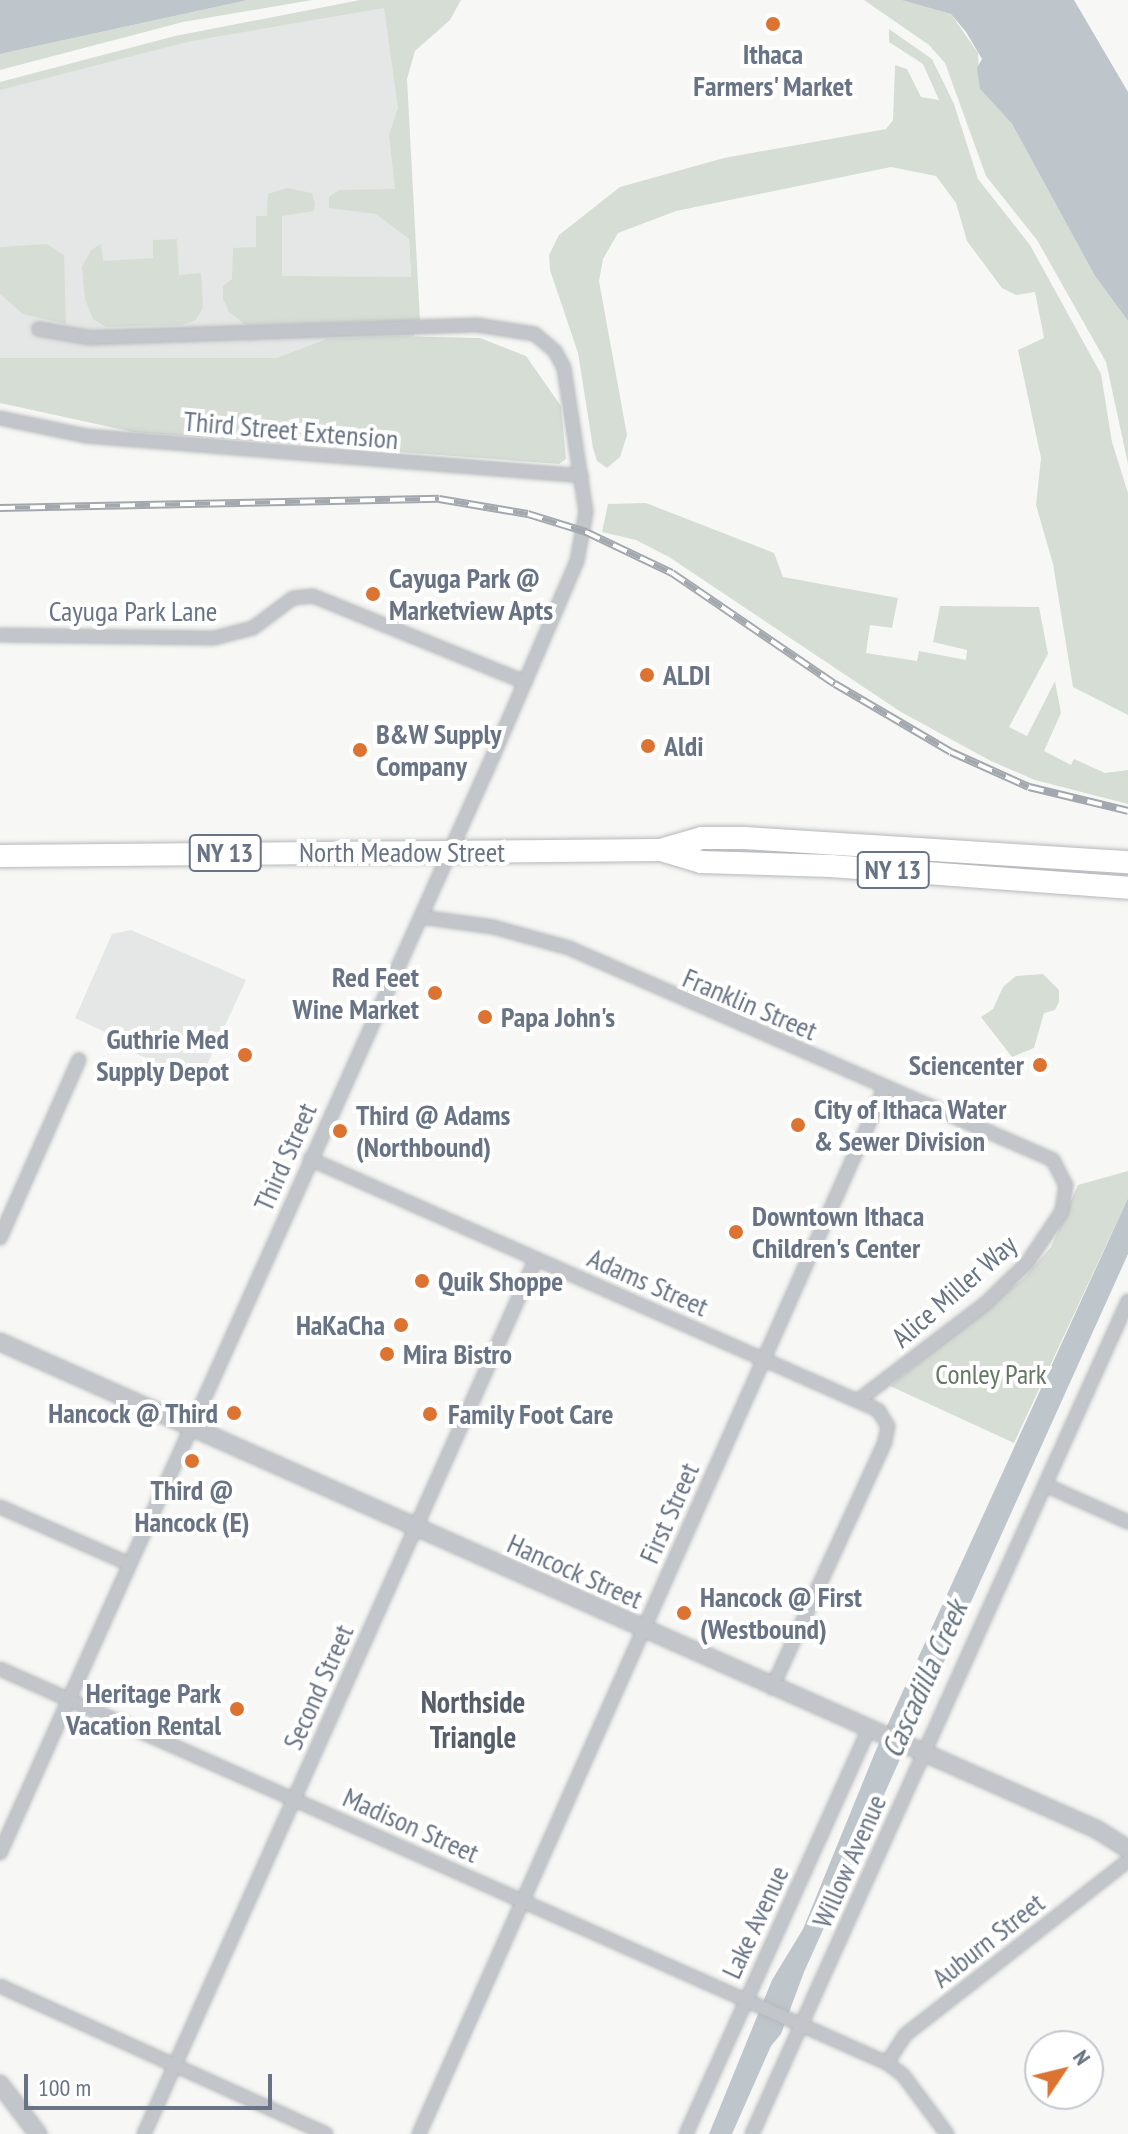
<!DOCTYPE html>
<html>
<head>
<meta charset="utf-8">
<style>
  body { margin:0 }
  #map { position:relative; width:1128px; height:2134px; overflow:hidden; background:#f7f8f5; font-family:"PT Sans Narrow",sans-serif }
  div>[style] { position:absolute }
  [style*='--x'] { left:calc(var(--x)*1px); top:calc(var(--y)*1px); width:calc(var(--w)*1px); rotate:calc(var(--a)*1deg) }
  .built>* { inset:0; background:#e5e7e6 }
  .green>* { inset:0; background:#d6ddd5 }
  .water>* { inset:0; background:#bec5cb }
  .roads { filter:drop-shadow(0 0 2px #b5b8bc) drop-shadow(0 0 2px #b5b8bc) }
  .minor>* { height:12px; margin:-6px; padding:0 6px; transform-origin:6px; border-radius:6px; background:#c2c5c9 }
  .tertiary>* { height:16px; margin:-8px; padding:0 8px; transform-origin:8px; border-radius:8px; background:#c2c5c9 }
  .trunk>* { height:22px; margin:-11px; padding:0 11px; transform-origin:11px; border-radius:11px; background:#fff }
  .rail>* { height:8px; margin-top:-4px; transform-origin:0; background:repeating-linear-gradient(90deg,#fff 0 15px,#a3a8ae 0 30px); box-sizing:border-box; border-block:2px solid #a3a8ae }
  .dots>* { width:22px; height:22px; translate:-50% -50%; box-sizing:border-box; border:4px solid #fff; border-radius:50% }
  span { translate:-50% -50%; white-space:nowrap; text-align:center; line-height:1.15; -webkit-text-stroke:8px #fff; paint-order:stroke }
  .shield-label span { padding:2px 6px; background:#fff; border:2px solid; border-radius:6px; -webkit-text-stroke-width:0 }
  .shield-label { font-size:26px; color:#687485; font-weight:700 }
  .poi-label { font-size:28px; color:#687485; font-weight:700 }
  .left { translate:0 -50%; text-align:left }
  .right { translate:-100% -50%; text-align:right }
  .street-label { font-size:28px; color:#687485 }
  .park-label { font-size:28px; color:#647763 }
  .water-label { font-size:30px; color:#647480; font-style:italic }
  .neighbourhood-label { font-size:30px; color:#565e6a; font-weight:700 }
  .north { position:absolute; left:1024px; top:2030px; width:80px; height:80px; box-sizing:border-box; background:#fff; border:2px solid #c3c7ce; border-radius:50%; rotate:55deg; font-size:22px; font-weight:700; line-height:32px; text-align:center; color:#687485 }
  .north::after { content:''; display:block; margin:auto; width:28px; height:36px; background:#dc7331; clip-path:polygon(50% 0,100% 100%,50% 72%,0 100%) }
  .scale { position:absolute; left:24px; top:2074px; width:248px; height:36px; box-sizing:border-box; border:4px solid #687485; border-top:0; padding-left:10px; font-size:24px; line-height:28px; white-space:nowrap; color:#687485; -webkit-text-stroke:6px #fff; paint-order:stroke }
</style>
</head>
<body>
<div id="map">
  <div class="built">
    <div style="clip-path:polygon(395px 0,416px 362px,0 366px,0 88px,189px 38px)"></div>
    <div style="clip-path:polygon(131px 930px,246px 980px,199px 1082px,117px 1045px,118px 1038px,75px 1018px,112px 934px)"></div>
  </div>
  <div class="green">
    <div style="clip-path:polygon(248px 0,312px 0,183px 22px,0 70px,0 54px)"></div>
    <div style="clip-path:polygon(360px 0,461px 0,450px 20px,415px 51px,407px 79px,420px 320px,246px 325px,229px 312px,223px 298px,223px 286px,232px 279px,233px 248px,256px 247px,256px 216px,267px 216px,268px 194px,287px 188px,312px 193px,315px 204px,314px 211px,282px 216px,282px 276px,411px 277px,409px 239px,376px 214px,329px 208px,329px 197px,339px 190px,395px 189px,389px 135px,398px 108px,384px 8px,191px 41px,0 90px,0 82px,175px 36px)"></div>
    <div style="clip-path:polygon(864px 0,901px 0,951px 14px,978px 53px,980px 89px,1012px 124px,1095px 276px,1128px 321px,1128px 464px,1106px 362px,1037px 240px,986px 176px,945px 63px,929px 45px)"></div>
    <div style="clip-path:polygon(889px 29px,932px 59px,954px 104px,978px 179px,1030px 245px,1101px 374px,1112px 442px,1128px 493px,1128px 715px,1073px 687px,1053px 564px,1036px 505px,1041px 458px,1018px 350px,1044px 338px,1035px 292px,1016px 295px,1002px 288px,967px 241px,956px 203px,936px 176px,891px 167px,676px 211px,618px 233px,603px 259px,599px 281px,627px 435px,620px 457px,607px 468px,597px 461px,593px 448px,578px 353px,550px 270px,549px 255px,559px 235px,620px 187px,724px 158px,886px 129px,893px 120px,895px 65px,907px 69px,921px 97px,939px 100px,923px 64px,889px 42px)"></div>
    <div style="clip-path:polygon(177px 239px,179px 275px,201px 273px,203px 307px,196px 320px,182px 325px,106px 327px,93px 319px,85px 299px,82px 267px,91px 250px,101px 244px,103px 261px,153px 258px,153px 240px)"></div>
    <div style="clip-path:polygon(47px 244px,64px 255px,66px 324px,23px 314px,0 294px,0 247px)"></div>
    <div style="clip-path:polygon(395px 336px,480px 338px,526px 356px,561px 406px,566px 459px,559px 464px,133px 432px,0 403px,0 358px,277px 358px,327px 339px)"></div>
    <div style="clip-path:polygon(646px 503px,774px 553px,783px 577px,898px 598px,892px 628px,870px 625px,866px 653px,917px 661px,919px 651px,966px 660px,967px 650px,933px 642px,940px 606px,1039px 607px,1048px 654px,1009px 727px,1027px 736px,1055px 681px,1061px 713px,1044px 751px,1071px 765px,1074px 759px,1105px 773px,1128px 770px,1128px 804px,1035px 780px,991px 761px,901px 712px,669px 557px,636px 540px,602px 532px,608px 504px)"></div>
    <div style="clip-path:polygon(1043px 974px,1059px 990px,1059px 1002px,1055px 1010px,1044px 1013px,1034px 1048px,1012px 1057px,981px 1017px,993px 1009px,1003px 987px,1016px 976px)"></div>
    <div style="clip-path:polygon(1128px 1171px,1128px 1198px,1014px 1443px,890px 1386px,1024px 1278px,1051px 1247px,1078px 1185px)"></div>
  </div>
  <div class="water">
    <div style="clip-path:polygon(0 0,248px 0,0 54px)"></div>
    <div style="clip-path:polygon(901px 0,1074px 0,1128px 92px,1128px 321px,1095px 276px,1012px 124px,980px 89px,977px 68px,982px 59px,966px 32px,951px 14px)"></div>
    <div style="clip-path:polygon(1128px 1198px,1128px 1254px,804px 1972px,781px 2034px,771px 2046px,732px 2134px,709px 2134px,772px 1980px,803px 1929px,876px 1750px)"></div>
  </div>
  <div class="roads">
    <div class="minor">
      <div style="--x:0;--y:418;--w:88;--a:11.8"></div>
      <div style="--x:86;--y:436;--w:497;--a:4.6"></div>
      <div style="--x:0;--y:635;--w:214;--a:0.8"></div>
      <div style="--x:214;--y:638;--w:40;--a:-14.4"></div>
      <div style="--x:253;--y:628;--w:50;--a:-36.9"></div>
      <div style="--x:293;--y:598;--w:20;--a:-6"></div>
      <div style="--x:313;--y:596;--w:229;--a:22.1"></div>
      <div style="--x:421;--y:917;--w:73;--a:7.9"></div>
      <div style="--x:493;--y:927;--w:79;--a:15.4"></div>
      <div style="--x:569;--y:948;--w:528;--a:23.65"></div>
      <div style="--x:1053;--y:1160;--w:28;--a:63"></div>
      <div style="--x:1066;--y:1185;--w:26;--a:99"></div>
      <div style="--x:1062;--y:1211;--w:63;--a:123.9"></div>
      <div style="--x:1027;--y:1263;--w:57;--a:135.7"></div>
      <div style="--x:986;--y:1303;--w:158;--a:142.7"></div>
      <div style="--x:310;--y:1159;--w:621;--a:23.84"></div>
      <div style="--x:878;--y:1410;--w:19;--a:58"></div>
      <div style="--x:888;--y:1426;--w:16;--a:101"></div>
      <div style="--x:885;--y:1442;--w:271;--a:114.7"></div>
      <div style="--x:0;--y:1238;--w:195;--a:-66.1"></div>
      <div style="--x:1045;--y:1485;--w:91;--a:24"></div>
      <div style="--x:0;--y:1507;--w:141;--a:23.8"></div>
      <div style="--x:0;--y:1669;--w:971;--a:23.95"></div>
      <div style="--x:887;--y:2063;--w:20;--a:37"></div>
      <div style="--x:903;--y:2075;--w:74;--a:53.3"></div>
      <div style="--x:0;--y:1853;--w:1203;--a:-65.8"></div>
      <div style="--x:493;--y:756;--w:212;--a:-66.7"></div>
      <div style="--x:577;--y:561;--w:50;--a:-79.6"></div>
      <div style="--x:586;--y:512;--w:146;--a:-98.7"></div>
      <div style="--x:564;--y:368;--w:19;--a:-118"></div>
      <div style="--x:555;--y:351;--w:26;--a:-140"></div>
      <div style="--x:535;--y:334;--w:59;--a:-171.2"></div>
      <div style="--x:477;--y:325;--w:386;--a:178.1"></div>
      <div style="--x:91;--y:338;--w:53;--a:-170.2"></div>
      <div style="--x:0;--y:1986;--w:358;--a:24.4"></div>
      <div style="--x:887;--y:2063;--w:33;--a:-57"></div>
      <div style="--x:905;--y:2035;--w:283;--a:-38"></div>
      <div style="--x:144;--y:2134;--w:959;--a:-65.87"></div>
      <div style="--x:419;--y:2134;--w:1146;--a:-66.01"></div>
      <div style="--x:686;--y:2134;--w:443;--a:-65.7"></div>
      <div style="--x:752;--y:2134;--w:914;--a:-65.71"></div>
    </div>
    <div class="tertiary">
      <div style="--x:0;--y:1342;--w:1199;--a:23.96"></div>
      <div style="--x:1096;--y:1829;--w:38;--a:32"></div>
      <div style="--x:0;--y:2084;--w:63;--a:52.8"></div>
    </div>
    <div class="trunk">
      <div style="--x:661;--y:850;--w:42;--a:16.7"></div>
      <div style="--x:701;--y:862;--w:130;--a:1.8"></div>
      <div style="--x:831;--y:866;--w:298;--a:4.2"></div>
      <div style="--x:0;--y:856;--w:660;--a:-0.52"></div>
      <div style="--x:660;--y:850;--w:44;--a:-15.9"></div>
      <div style="--x:702;--y:838;--w:42;--a:0"></div>
      <div style="--x:744;--y:838;--w:385;--a:3.6"></div>
    </div>
  </div>
  <div class="rail">
    <div style="--x:0;--y:508;--w:439;--a:-1.2"></div>
    <div style="--x:439;--y:499;--w:90;--a:9.6"></div>
    <div style="--x:528;--y:514;--w:61;--a:17.2"></div>
    <div style="--x:586;--y:532;--w:95;--a:25.5"></div>
    <div style="--x:672;--y:573;--w:197;--a:34.3"></div>
    <div style="--x:835;--y:684;--w:134;--a:30.4"></div>
    <div style="--x:951;--y:752;--w:85;--a:24.2"></div>
    <div style="--x:1029;--y:787;--w:102;--a:13.6"></div>
  </div>
  <div class="dots">
    <div style="left:773px;top:24px;background:#dc7331"></div>
    <div style="left:373px;top:594px;background:#dc7331"></div>
    <div style="left:647px;top:675px;background:#dc7331"></div>
    <div style="left:648px;top:746px;background:#dc7331"></div>
    <div style="left:360px;top:750px;background:#dc7331"></div>
    <div style="left:435px;top:993px;background:#dc7331"></div>
    <div style="left:485px;top:1017px;background:#dc7331"></div>
    <div style="left:245px;top:1055px;background:#dc7331"></div>
    <div style="left:1040px;top:1065px;background:#dc7331"></div>
    <div style="left:798px;top:1125px;background:#dc7331"></div>
    <div style="left:340px;top:1131px;background:#dc7331"></div>
    <div style="left:736px;top:1232px;background:#dc7331"></div>
    <div style="left:422px;top:1281px;background:#dc7331"></div>
    <div style="left:401px;top:1325px;background:#dc7331"></div>
    <div style="left:387px;top:1354px;background:#dc7331"></div>
    <div style="left:234px;top:1413px;background:#dc7331"></div>
    <div style="left:430px;top:1414px;background:#dc7331"></div>
    <div style="left:192px;top:1461px;background:#dc7331"></div>
    <div style="left:684px;top:1613px;background:#dc7331"></div>
    <div style="left:237px;top:1709px;background:#dc7331"></div>
  </div>
  <div class="shield-label">
    <span style="left:225px;top:853px">NY 13</span>
    <span style="left:893px;top:870px">NY 13</span>
  </div>
  <div class="poi-label">
    <span style="left:773px;top:70px">Ithaca<br>Farmers' Market</span>
    <span class="left" style="left:389px;top:594px">Cayuga Park @<br>Marketview Apts</span>
    <span class="left" style="left:663px;top:675px">ALDI</span>
    <span class="left" style="left:376px;top:750px">B&amp;W Supply<br>Company</span>
    <span class="left" style="left:664px;top:746px">Aldi</span>
    <span class="right" style="left:419px;top:993px">Red Feet<br>Wine Market</span>
    <span class="left" style="left:501px;top:1017px">Papa John's</span>
    <span class="right" style="left:229px;top:1055px">Guthrie Med<br>Supply Depot</span>
    <span class="right" style="left:1024px;top:1065px">Sciencenter</span>
    <span class="left" style="left:814px;top:1125px">City of Ithaca Water<br>&amp; Sewer Division</span>
    <span class="left" style="left:356px;top:1131px">Third @ Adams<br>(Northbound)</span>
    <span class="left" style="left:752px;top:1232px">Downtown Ithaca<br>Children's Center</span>
    <span class="left" style="left:438px;top:1281px">Quik Shoppe</span>
    <span class="right" style="left:385px;top:1325px">HaKaCha</span>
    <span class="left" style="left:403px;top:1354px">Mira Bistro</span>
    <span class="right" style="left:218px;top:1413px">Hancock @ Third</span>
    <span class="left" style="left:448px;top:1414px">Family Foot Care</span>
    <span style="left:192px;top:1506px">Third @<br>Hancock (E)</span>
    <span class="left" style="left:700px;top:1613px">Hancock @ First<br>(Westbound)</span>
    <span class="right" style="left:221px;top:1709px">Heritage Park<br>Vacation Rental</span>
  </div>
  <div class="street-label">
    <span style="left:291px;top:430px;rotate:5deg">Third Street Extension</span>
    <span style="left:133px;top:611px">Cayuga Park Lane</span>
    <span style="left:402px;top:852px">North Meadow Street</span>
    <span style="left:750px;top:1004px;rotate:23deg">Franklin Street</span>
    <span style="left:285px;top:1157px;rotate:-66deg">Third Street</span>
    <span style="left:648px;top:1282px;rotate:24deg">Adams Street</span>
    <span style="left:954px;top:1291px;rotate:-41deg">Alice Miller Way</span>
    <span style="left:669px;top:1513px;rotate:-66deg">First Street</span>
    <span style="left:575px;top:1571px;rotate:24deg">Hancock Street</span>
    <span style="left:318px;top:1687px;rotate:-66deg">Second Street</span>
    <span style="left:411px;top:1825px;rotate:24deg">Madison Street</span>
    <span style="left:849px;top:1861px;rotate:-66deg">Willow Avenue</span>
    <span style="left:755px;top:1922px;rotate:-65deg">Lake Avenue</span>
    <span style="left:988px;top:1940px;rotate:-38deg">Auburn Street</span>
  </div>
  <div class="park-label">
    <span style="left:991px;top:1374px">Conley Park</span>
  </div>
  <div class="water-label">
    <span style="left:924px;top:1679px;rotate:-66deg">Cascadilla Creek</span>
  </div>
  <div class="neighbourhood-label">
    <span style="left:473px;top:1719px">Northside<br>Triangle</span>
  </div>
  <div class="north">N</div>
  <div class="scale">100 m</div>
</div>
</body>
</html>
